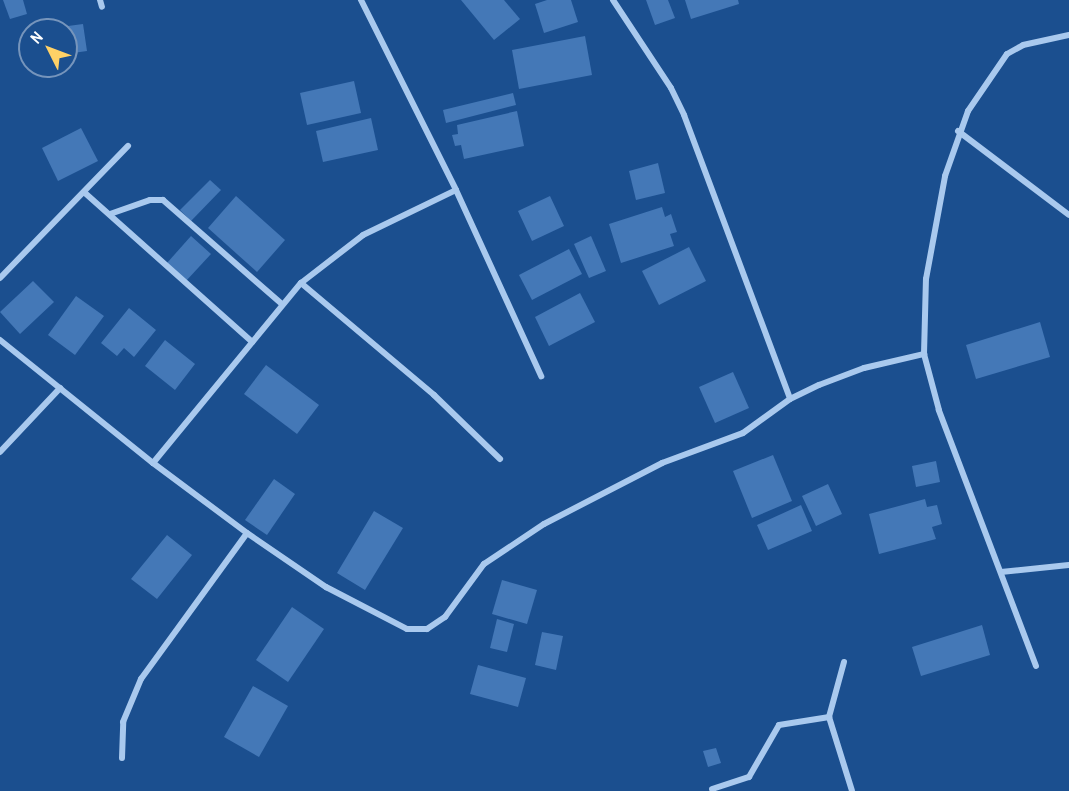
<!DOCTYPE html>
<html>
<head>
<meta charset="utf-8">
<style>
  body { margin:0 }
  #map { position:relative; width:1069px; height:791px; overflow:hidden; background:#1b4f8f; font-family:"Archivo Narrow",sans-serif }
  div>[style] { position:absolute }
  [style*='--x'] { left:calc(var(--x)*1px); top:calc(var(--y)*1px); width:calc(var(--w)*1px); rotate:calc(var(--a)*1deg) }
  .building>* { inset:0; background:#4478b7 }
  .minor>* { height:6px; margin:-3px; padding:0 3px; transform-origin:3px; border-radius:3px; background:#a9c9ee }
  span { translate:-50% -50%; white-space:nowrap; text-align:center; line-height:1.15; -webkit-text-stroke:4.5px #1b4f8f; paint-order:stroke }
  .north { position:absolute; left:18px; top:18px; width:60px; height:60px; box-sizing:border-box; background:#1b4f8f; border:2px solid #7695bc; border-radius:50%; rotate:312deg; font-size:16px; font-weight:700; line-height:24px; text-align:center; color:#fff }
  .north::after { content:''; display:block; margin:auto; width:21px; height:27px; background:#ffd166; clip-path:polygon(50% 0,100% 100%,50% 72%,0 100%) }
</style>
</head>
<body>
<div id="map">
  <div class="building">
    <div style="clip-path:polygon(3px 0,23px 0,27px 14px,10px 19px)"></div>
    <div style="clip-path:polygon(461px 0,504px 0,520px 19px,494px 40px)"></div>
    <div style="clip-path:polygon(547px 0,571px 0,578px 22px,544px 33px,535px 4px)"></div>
    <div style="clip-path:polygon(646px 0,668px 0,675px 18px,655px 25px)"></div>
    <div style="clip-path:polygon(685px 0,738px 0,739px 4px,691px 19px)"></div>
    <div style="clip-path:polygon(52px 22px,53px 28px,83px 24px,87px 51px,66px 54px,66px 30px,42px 30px,41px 24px)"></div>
    <div style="clip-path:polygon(585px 36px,592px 75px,519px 89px,512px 50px)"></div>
    <div style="clip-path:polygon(354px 81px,361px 113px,307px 125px,300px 93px)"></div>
    <div style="clip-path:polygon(513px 93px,516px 105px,446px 123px,443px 110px)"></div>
    <div style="clip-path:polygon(517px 111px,524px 146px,464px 159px,461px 145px,455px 146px,452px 135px,458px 134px,457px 125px)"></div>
    <div style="clip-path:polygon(371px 118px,378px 150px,323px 162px,316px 131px)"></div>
    <div style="clip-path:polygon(81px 128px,98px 161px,58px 181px,42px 148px)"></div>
    <div style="clip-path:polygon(658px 163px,665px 193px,636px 200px,629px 171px)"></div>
    <div style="clip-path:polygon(210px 180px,221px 190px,191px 221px,180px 210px)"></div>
    <div style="clip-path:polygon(236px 196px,285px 240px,257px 272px,208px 228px)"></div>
    <div style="clip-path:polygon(550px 196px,564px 226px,532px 241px,518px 211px)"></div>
    <div style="clip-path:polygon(662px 207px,665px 217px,671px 214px,677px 232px,670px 234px,674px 246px,621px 263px,609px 224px)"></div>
    <div style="clip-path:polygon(191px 236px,211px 254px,186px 281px,167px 263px)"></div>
    <div style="clip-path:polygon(591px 236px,606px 271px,589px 278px,574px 244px)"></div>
    <div style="clip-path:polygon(689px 247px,706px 281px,659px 305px,642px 271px)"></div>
    <div style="clip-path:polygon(569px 249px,582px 274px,532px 300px,519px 275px)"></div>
    <div style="clip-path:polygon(33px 281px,54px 302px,20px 334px,0 312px)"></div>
    <div style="clip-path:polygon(580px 293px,595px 322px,549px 346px,535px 317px)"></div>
    <div style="clip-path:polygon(76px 296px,104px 316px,75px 355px,48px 335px)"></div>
    <div style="clip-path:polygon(129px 308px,156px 330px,134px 357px,124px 348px,117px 356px,101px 343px)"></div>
    <div style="clip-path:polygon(1040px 322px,1050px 357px,976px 379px,966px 345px)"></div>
    <div style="clip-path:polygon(165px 340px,195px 364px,175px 390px,145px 366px)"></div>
    <div style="clip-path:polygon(266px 365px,319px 405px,297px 434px,244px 394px)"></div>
    <div style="clip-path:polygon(733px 372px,749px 408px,715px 423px,699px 387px)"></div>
    <div style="clip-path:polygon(773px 455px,792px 501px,752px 518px,733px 471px)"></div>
    <div style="clip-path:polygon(936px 461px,940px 482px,916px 487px,912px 466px)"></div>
    <div style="clip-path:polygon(274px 479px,295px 494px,267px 535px,245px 520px)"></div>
    <div style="clip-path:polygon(828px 484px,842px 514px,816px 526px,802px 496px)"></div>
    <div style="clip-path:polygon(925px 499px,927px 507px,937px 505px,942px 524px,932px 527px,936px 539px,879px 554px,869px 514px)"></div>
    <div style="clip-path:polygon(801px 505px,812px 531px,768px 550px,757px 525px)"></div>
    <div style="clip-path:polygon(374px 511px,403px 528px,365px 590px,337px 573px)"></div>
    <div style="clip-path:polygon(167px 535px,192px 555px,157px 599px,131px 579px)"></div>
    <div style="clip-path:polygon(502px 580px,537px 590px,527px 624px,492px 614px)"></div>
    <div style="clip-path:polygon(292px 607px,324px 629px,288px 682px,256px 660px)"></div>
    <div style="clip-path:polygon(497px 619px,514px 624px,507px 652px,490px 648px)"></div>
    <div style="clip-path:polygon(982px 625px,990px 655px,921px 676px,912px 647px)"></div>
    <div style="clip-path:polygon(542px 632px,563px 636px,556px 670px,535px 665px)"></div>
    <div style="clip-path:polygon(478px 665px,526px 678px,518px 707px,470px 694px)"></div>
    <div style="clip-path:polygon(253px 686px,288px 706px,259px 757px,224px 737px)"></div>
    <div style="clip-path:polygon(716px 748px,721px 763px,708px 767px,703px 751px)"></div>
  </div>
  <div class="minor">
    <div style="--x:100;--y:0;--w:7;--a:74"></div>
    <div style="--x:361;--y:0;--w:212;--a:63.4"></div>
    <div style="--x:456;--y:190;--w:205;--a:65.4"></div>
    <div style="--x:613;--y:0;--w:105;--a:56.6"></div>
    <div style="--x:671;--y:88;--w:30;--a:64"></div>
    <div style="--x:684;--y:115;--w:303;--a:69.5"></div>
    <div style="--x:958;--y:131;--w:139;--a:37.1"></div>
    <div style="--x:85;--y:193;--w:224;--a:41.7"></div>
    <div style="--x:110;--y:214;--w:42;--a:-19.3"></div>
    <div style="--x:150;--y:200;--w:13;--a:0"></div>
    <div style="--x:163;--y:200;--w:158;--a:41.2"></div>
    <div style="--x:0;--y:278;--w:184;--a:-45.9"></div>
    <div style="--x:301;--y:283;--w:174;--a:40.1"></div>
    <div style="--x:434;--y:395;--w:92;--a:44.1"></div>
    <div style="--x:0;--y:340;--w:196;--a:38.8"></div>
    <div style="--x:153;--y:463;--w:117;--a:36.7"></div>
    <div style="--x:247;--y:533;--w:96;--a:34.4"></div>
    <div style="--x:326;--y:587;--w:91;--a:27.4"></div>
    <div style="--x:407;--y:629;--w:20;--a:0"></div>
    <div style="--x:427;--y:629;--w:22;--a:-34"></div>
    <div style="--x:445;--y:617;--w:66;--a:-53.7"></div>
    <div style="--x:484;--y:564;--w:72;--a:-33.7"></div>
    <div style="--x:544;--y:524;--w:133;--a:-27.3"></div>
    <div style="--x:662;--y:463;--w:86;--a:-20.3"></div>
    <div style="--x:743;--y:433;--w:58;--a:-35.9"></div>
    <div style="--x:790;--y:399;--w:32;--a:-26"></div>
    <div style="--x:819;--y:385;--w:48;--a:-20.7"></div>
    <div style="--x:864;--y:368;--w:62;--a:-13.1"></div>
    <div style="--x:0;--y:452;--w:88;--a:-46.8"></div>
    <div style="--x:153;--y:463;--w:233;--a:-50.6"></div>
    <div style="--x:301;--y:283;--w:78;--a:-37.7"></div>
    <div style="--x:363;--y:235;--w:103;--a:-25.8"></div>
    <div style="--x:1001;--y:572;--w:68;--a:-5.9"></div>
    <div style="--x:844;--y:662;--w:57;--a:105.3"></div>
    <div style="--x:829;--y:717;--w:77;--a:72.7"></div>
    <div style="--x:1036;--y:666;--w:274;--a:-110.8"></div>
    <div style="--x:939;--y:410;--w:58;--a:-105"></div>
    <div style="--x:924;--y:354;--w:75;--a:-88.5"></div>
    <div style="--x:926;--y:279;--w:105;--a:-79.5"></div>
    <div style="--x:945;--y:176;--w:69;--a:-70.5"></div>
    <div style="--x:968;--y:111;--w:69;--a:-55.6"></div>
    <div style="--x:1007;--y:54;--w:18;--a:-29"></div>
    <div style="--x:1023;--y:45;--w:47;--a:-12.3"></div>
    <div style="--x:122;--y:758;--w:36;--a:-88"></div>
    <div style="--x:123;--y:722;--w:47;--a:-67.3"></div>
    <div style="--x:141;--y:679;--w:180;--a:-54"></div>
    <div style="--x:712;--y:789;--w:39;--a:-18"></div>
    <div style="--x:749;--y:777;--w:60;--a:-60"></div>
    <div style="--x:779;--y:725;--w:51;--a:-9.1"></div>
  </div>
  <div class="north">N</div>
</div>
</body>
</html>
